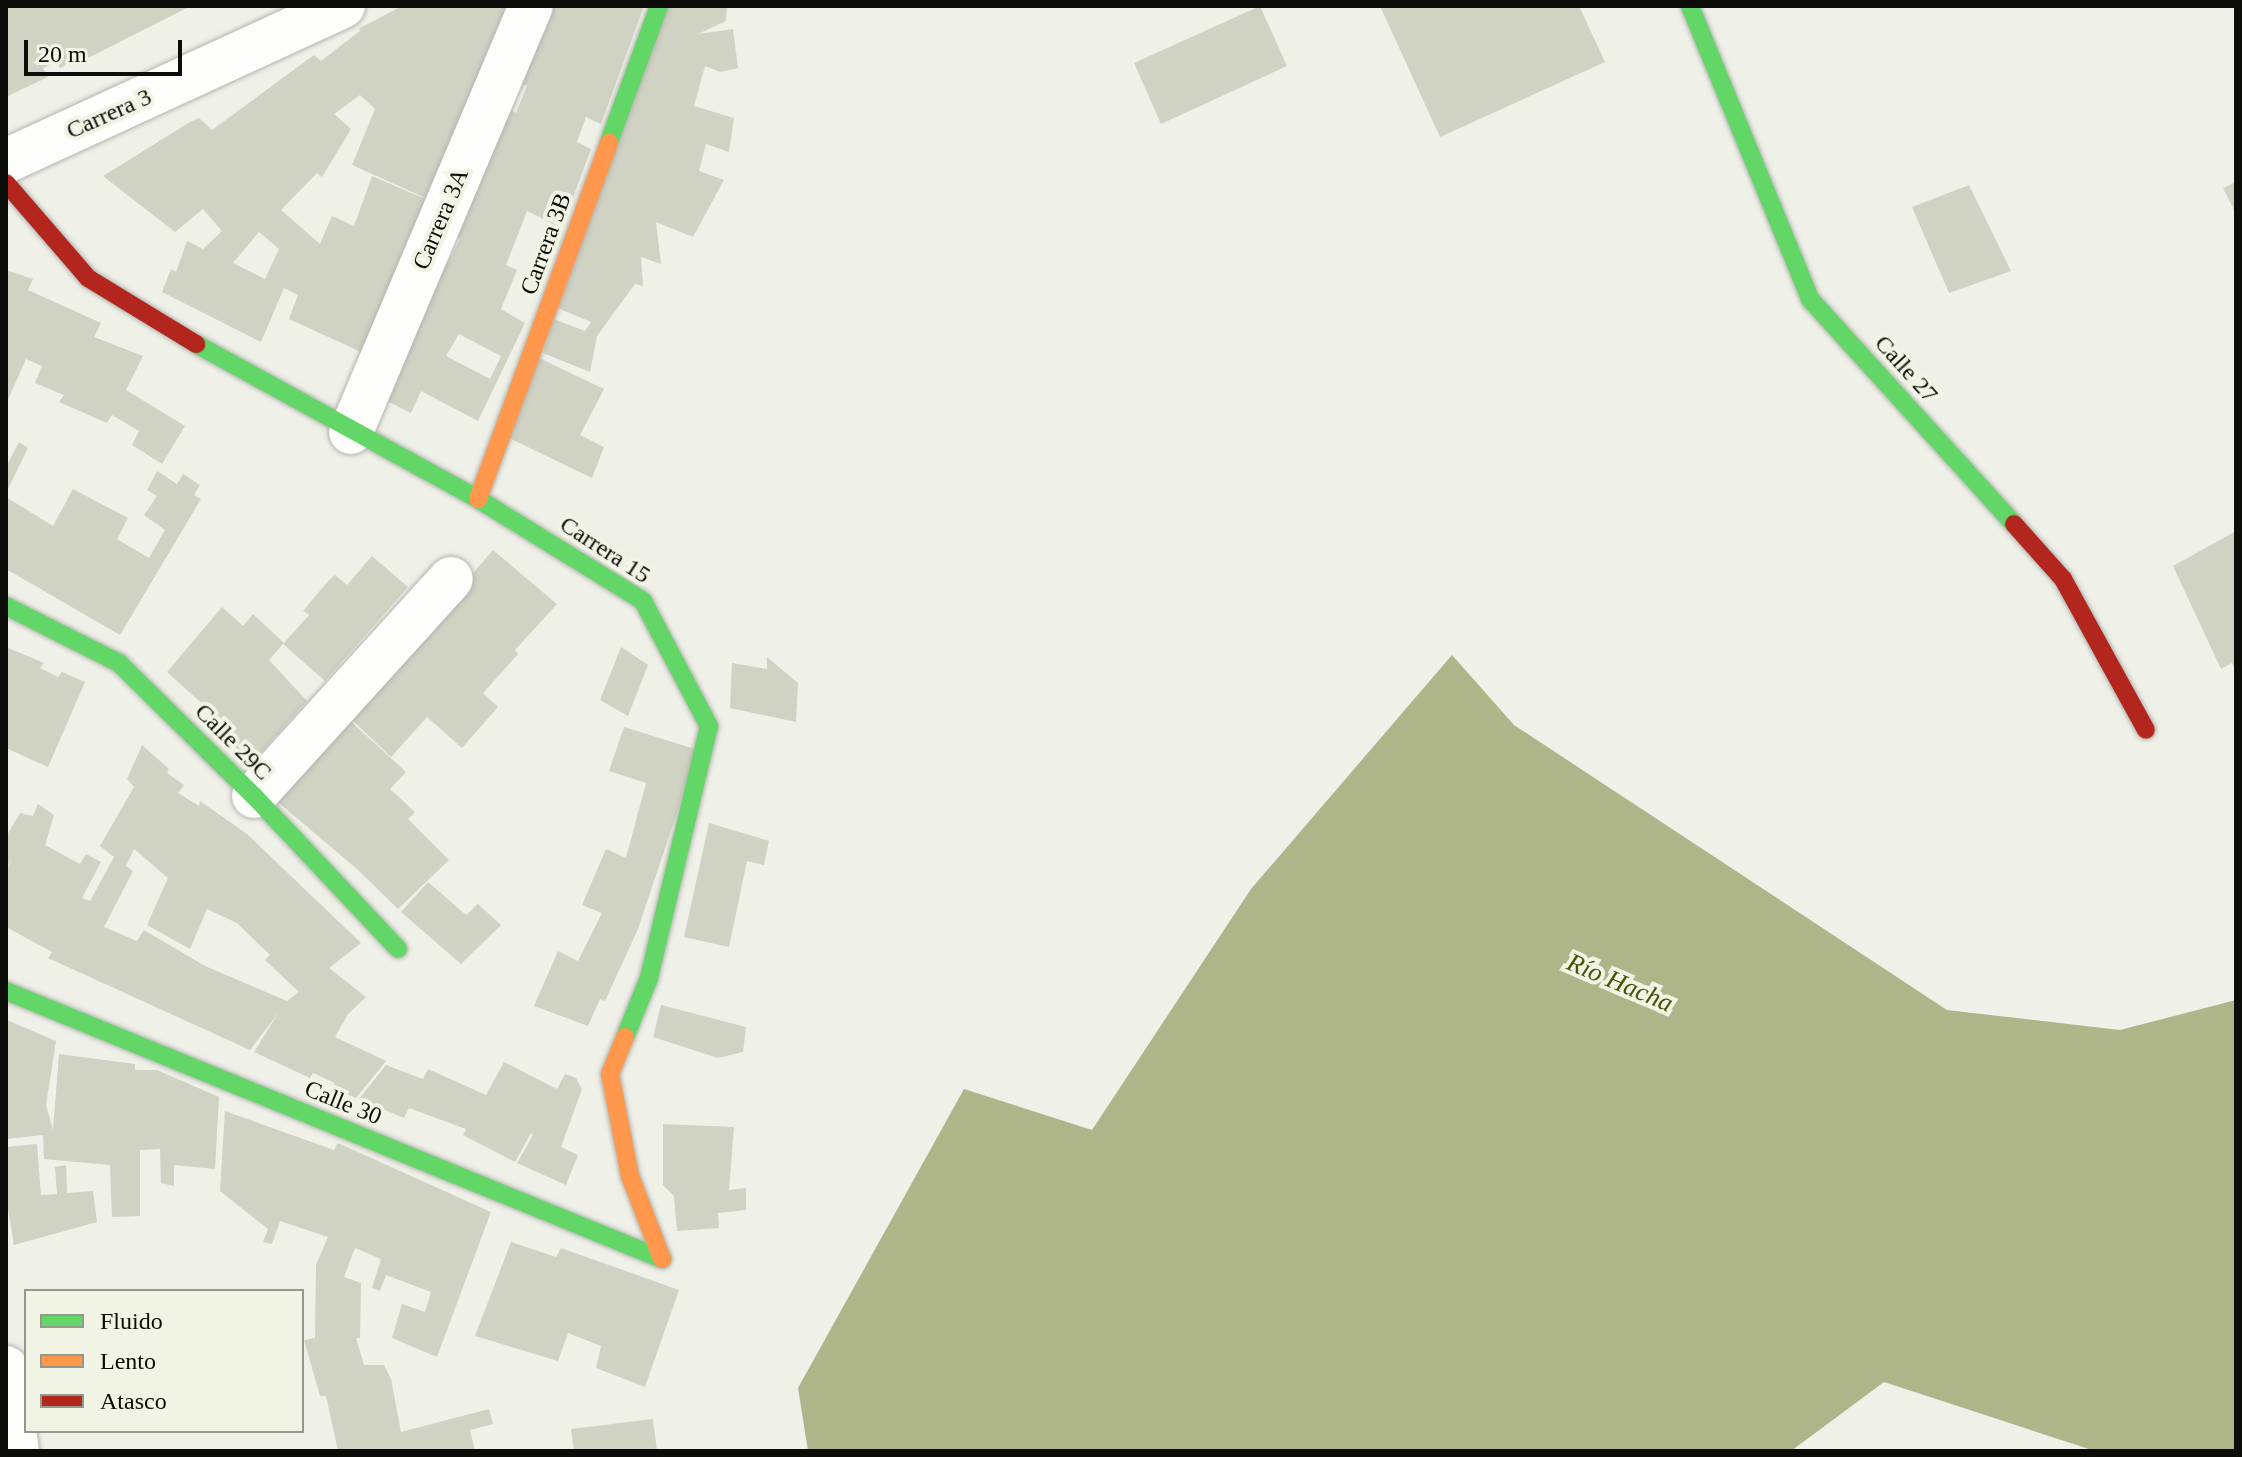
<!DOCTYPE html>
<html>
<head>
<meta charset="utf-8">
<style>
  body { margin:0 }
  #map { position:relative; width:2242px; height:1457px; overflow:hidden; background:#eff0e8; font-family:Georgia,serif }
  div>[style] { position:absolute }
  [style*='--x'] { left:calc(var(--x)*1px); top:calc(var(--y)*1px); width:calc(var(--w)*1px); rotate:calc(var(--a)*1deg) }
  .water>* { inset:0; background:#aeb589 }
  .building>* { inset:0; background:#d0d2c3 }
  .roads { filter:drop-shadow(0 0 2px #b2b4ae) drop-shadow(0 0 2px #b2b4ae) }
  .street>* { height:44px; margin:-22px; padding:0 22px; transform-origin:22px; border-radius:22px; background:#fdfdfc }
  .fast>* { height:18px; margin:-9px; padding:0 9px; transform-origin:9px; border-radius:9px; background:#63d668 }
  .slow>* { height:18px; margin:-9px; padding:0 9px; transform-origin:9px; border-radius:9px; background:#ff974d }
  .jam>* { height:18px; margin:-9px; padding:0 9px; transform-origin:9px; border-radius:9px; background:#b3261e }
  span { translate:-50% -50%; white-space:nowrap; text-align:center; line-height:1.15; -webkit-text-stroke:8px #f1f4e4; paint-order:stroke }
  .street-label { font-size:24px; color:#0c0d08 }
  .water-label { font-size:26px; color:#485106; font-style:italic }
  .frame { position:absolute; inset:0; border:8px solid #0c0d08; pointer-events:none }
  .legend { position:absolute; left:24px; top:1289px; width:280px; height:144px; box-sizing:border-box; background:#f1f4e4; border:2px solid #95988c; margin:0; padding:10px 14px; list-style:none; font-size:24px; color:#0c0d08 }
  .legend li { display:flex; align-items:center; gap:16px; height:40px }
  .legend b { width:40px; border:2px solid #95988c }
  .scale { position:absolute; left:24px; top:40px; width:158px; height:36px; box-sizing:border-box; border:4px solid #0c0d08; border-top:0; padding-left:10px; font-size:24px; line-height:28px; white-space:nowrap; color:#0c0d08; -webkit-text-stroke:6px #f1f4e4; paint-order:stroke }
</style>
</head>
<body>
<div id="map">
  <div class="water">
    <div style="clip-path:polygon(1452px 655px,1514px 725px,1947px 1010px,2120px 1030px,2236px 1000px,2236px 1451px,2095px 1451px,1884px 1382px,1791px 1451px,808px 1451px,798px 1388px,964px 1089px,1092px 1130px,1251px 889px)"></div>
  </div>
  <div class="building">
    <div style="clip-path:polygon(6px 6px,191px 6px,82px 61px,80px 58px,60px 68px,57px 62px,43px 68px,48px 77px,6px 97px)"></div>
    <div style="clip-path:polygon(evenodd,402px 6px,516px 6px,430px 200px,352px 165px,375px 109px,360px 95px,334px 114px,351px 129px,322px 177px,317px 173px,281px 210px,320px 244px,332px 216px,354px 226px,372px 176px,430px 201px,361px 352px,289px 319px,298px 295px,284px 288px,261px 342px,162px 292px,171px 269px,176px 272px,187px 241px,203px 249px,222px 231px,203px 209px,175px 232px,103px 176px,190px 122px,199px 118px,212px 130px,314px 55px,321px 61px,361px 30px,358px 29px,402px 6px,259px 232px,279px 249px,265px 279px,233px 263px,259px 232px)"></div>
    <div style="clip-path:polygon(evenodd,543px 6px,644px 6px,601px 124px,586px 117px,577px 142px,591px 149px,551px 257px,544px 253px,555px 225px,527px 211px,506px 265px,517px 270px,501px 309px,525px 323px,478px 421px,421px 391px,411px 413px,379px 397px,440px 257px,449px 261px,460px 239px,452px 234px,502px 105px,516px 113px,527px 86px,512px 79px,543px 6px,459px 334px,501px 356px,490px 379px,446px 356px,459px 334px)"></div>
    <div style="clip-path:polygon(665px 6px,727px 6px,726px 21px,698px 34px,733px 29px,738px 68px,720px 72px,705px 66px,694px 106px,734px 118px,729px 152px,706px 144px,699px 171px,724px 180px,693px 237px,656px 222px,661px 264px,641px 257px,643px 286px,635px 284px,597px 336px,590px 372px,543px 353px,554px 319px,585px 331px,591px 322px,555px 307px)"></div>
    <div style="clip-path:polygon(1260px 6px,1287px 66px,1161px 124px,1134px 63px)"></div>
    <div style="clip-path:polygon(1380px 6px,1579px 6px,1605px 62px,1440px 137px)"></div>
    <div style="clip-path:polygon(2236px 182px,2236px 214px,2223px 188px)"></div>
    <div style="clip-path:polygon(1969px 185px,2011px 271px,1949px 293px,1912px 207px)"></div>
    <div style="clip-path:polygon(6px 270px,33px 279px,28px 290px,101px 323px,94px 337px,143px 356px,126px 390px,185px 426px,162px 464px,132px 445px,139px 431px,112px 415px,107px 423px,59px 402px,64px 395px,35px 383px,42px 366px,26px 359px,6px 404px)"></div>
    <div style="clip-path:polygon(537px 357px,604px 389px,580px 435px,604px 447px,592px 478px,507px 437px)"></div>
    <div style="clip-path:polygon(19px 442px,28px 448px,6px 493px,6px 467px)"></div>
    <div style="clip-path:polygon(157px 471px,177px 484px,183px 474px,200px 485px,194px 495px,201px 499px,120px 635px,6px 569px,6px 497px,53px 526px,73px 489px,128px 518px,117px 539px,149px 558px,165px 530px,144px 515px,157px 496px,147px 490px)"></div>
    <div style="clip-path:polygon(2236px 531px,2236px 671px,2232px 663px,2221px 669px,2173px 566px)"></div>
    <div style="clip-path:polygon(493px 550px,557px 604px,515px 650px,518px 654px,483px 693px,498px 707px,462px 748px,427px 717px,391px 757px,350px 718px)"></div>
    <div style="clip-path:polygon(372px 556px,408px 587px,325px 681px,283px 644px,309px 615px,303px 611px,329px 580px,335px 575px,347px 585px)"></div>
    <div style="clip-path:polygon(222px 607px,243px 626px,253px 614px,284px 643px,269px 660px,307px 701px,251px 764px,213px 723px,218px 718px,167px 672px)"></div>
    <div style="clip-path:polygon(6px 647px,44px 663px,40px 668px,58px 677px,62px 672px,85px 682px,48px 767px,6px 748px)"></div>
    <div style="clip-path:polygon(621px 647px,648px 665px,628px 716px,600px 700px)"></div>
    <div style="clip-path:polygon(767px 657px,798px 683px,796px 722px,730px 708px,732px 663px,767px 669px)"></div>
    <div style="clip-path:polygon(345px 716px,406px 772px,390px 789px,415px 812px,408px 819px,449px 860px,398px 909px,357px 869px,273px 798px)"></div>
    <div style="clip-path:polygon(624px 727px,698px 750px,638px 929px,605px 1001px,600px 999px,588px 1026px,534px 1006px,558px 951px,578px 961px,602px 913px,582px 905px,606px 849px,626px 858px,646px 783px,609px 771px)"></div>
    <div style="clip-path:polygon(evenodd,142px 745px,169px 769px,167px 773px,184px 785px,178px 793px,199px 806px,200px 801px,247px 834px,361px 943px,329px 968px,366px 997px,348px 1014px,335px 1037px,386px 1061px,356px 1098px,332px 1088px,335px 1083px,313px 1073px,310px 1078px,254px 1052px,279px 1012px,250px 1050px,48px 958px,52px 952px,6px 927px,6px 871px,13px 858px,6px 869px,6px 837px,20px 813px,33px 816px,38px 804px,54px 815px,45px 845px,80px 864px,86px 854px,101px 862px,82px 898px,90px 901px,114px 857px,100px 846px,134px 787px,127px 779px,142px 745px,134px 849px,168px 878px,147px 925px,190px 949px,207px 909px,237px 923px,270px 955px,265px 960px,299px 992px,287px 1001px,205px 966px,144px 930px,137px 941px,104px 927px,133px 871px,126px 866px,134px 849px)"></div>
    <div style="clip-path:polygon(709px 823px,769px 841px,764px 865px,747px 861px,729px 947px,684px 937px)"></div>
    <div style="clip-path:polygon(428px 882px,466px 915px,478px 904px,501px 925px,461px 964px,401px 912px)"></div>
    <div style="clip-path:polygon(661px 1005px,746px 1027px,743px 1052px,718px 1058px,653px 1037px)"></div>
    <div style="clip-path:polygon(7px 1020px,56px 1041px,46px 1105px,53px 1130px,59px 1054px,135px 1064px,135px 1070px,157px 1070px,219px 1097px,215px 1169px,174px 1165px,174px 1186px,161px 1183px,160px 1149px,140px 1150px,140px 1216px,112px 1217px,110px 1165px,44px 1159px,43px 1135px,6px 1139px)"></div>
    <div style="clip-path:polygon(504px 1062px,557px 1089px,565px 1074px,576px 1078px,582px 1089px,561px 1147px,578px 1155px,566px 1185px,517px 1163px,533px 1135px,531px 1133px,515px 1162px,463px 1135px,466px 1129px,409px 1108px,404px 1118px,359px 1099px,386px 1065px,423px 1079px,428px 1069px,486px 1095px)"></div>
    <div style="clip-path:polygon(225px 1111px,334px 1150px,338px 1143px,491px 1212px,437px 1357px,392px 1338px,402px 1304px,425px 1312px,431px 1292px,386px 1275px,380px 1291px,372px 1288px,381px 1259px,355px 1248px,344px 1277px,361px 1283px,360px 1338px,356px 1338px,364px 1365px,384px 1365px,391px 1379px,401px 1432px,489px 1409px,493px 1424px,470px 1430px,475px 1451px,338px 1451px,326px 1396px,320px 1396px,304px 1340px,315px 1338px,316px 1265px,328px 1237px,280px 1221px,272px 1244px,263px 1242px,268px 1229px,220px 1191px)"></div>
    <div style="clip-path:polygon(663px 1124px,734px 1127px,729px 1190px,746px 1188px,746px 1210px,718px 1213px,719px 1228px,677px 1231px,674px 1196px,663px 1185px)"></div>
    <div style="clip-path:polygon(37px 1144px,41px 1195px,57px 1194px,55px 1167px,66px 1165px,67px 1193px,93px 1191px,97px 1222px,14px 1245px,6px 1197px,6px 1147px)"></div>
    <div style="clip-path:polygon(511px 1242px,556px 1257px,561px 1248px,679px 1290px,645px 1387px,596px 1368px,601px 1346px,568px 1333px,558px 1361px,475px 1336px)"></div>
    <div style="clip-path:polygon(653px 1419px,657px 1451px,574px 1451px,571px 1429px)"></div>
  </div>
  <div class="roads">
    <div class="street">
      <div style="--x:6;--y:161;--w:371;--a:-24.7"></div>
      <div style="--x:351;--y:432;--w:462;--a:-67.1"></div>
      <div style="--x:254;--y:796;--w:293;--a:-47.8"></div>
      <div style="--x:6;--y:1368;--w:84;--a:82.5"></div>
    </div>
    <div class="fast">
      <div style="--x:1690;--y:6;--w:317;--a:67.7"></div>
      <div style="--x:1810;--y:299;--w:304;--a:47.8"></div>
      <div style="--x:609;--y:142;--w:145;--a:-69.8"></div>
      <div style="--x:196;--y:344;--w:322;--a:28.8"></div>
      <div style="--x:478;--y:499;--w:194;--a:31.7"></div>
      <div style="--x:643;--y:601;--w:141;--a:62.2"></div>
      <div style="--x:709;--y:726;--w:259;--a:103.4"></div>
      <div style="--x:649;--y:978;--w:64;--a:112.1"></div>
      <div style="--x:6;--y:606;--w:127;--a:26.8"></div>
      <div style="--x:119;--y:663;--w:190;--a:44.6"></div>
      <div style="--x:254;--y:796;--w:210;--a:46.7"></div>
      <div style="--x:6;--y:991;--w:709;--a:22.22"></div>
    </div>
    <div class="slow">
      <div style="--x:478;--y:499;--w:380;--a:-69.8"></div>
      <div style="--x:625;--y:1037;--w:40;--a:112"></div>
      <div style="--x:610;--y:1074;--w:104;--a:78.9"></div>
      <div style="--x:630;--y:1176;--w:89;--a:68.9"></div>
    </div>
    <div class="jam">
      <div style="--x:6;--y:183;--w:125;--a:49.2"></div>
      <div style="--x:88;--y:278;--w:127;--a:31.4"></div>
      <div style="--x:2014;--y:524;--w:74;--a:48.3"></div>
      <div style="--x:2063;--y:579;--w:172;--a:61.2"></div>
    </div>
  </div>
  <div class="street-label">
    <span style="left:109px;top:114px;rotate:-24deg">Carrera 3</span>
    <span style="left:441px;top:219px;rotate:-67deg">Carrera 3A</span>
    <span style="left:546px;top:244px;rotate:-70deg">Carrera 3B</span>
    <span style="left:1906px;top:369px;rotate:48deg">Calle 27</span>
    <span style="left:605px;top:550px;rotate:33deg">Carrera 15</span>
    <span style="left:233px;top:742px;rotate:45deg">Calle 29C</span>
    <span style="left:343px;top:1103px;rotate:22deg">Calle 30</span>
  </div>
  <div class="water-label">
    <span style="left:1620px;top:983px;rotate:23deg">Río Hacha</span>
  </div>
  <div class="frame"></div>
  <ul class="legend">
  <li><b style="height:10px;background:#63d668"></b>Fluido</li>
  <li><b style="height:10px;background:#ff974d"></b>Lento</li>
  <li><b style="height:10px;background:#b3261e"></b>Atasco</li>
  </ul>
  <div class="scale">20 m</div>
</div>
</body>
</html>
